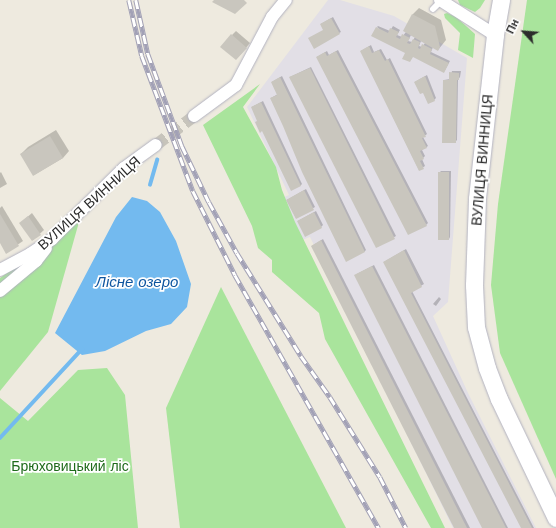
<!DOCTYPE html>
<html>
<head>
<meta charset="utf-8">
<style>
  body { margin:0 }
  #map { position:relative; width:556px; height:528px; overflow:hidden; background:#eeeadf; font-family:"Work Sans",sans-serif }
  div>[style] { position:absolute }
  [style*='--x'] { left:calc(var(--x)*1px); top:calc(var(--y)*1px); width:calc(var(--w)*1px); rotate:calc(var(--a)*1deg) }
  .industrial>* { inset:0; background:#e2dfe6 }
  .green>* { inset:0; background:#a9e49c }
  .water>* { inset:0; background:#73baef }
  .shadow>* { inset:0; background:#0003 }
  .stream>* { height:3.5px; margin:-1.75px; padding:0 1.75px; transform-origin:1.75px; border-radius:1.75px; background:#73baef }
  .building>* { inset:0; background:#c9c6be }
  .minor-tunnel>* { height:12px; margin-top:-6px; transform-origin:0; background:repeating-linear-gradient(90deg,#c7c4bb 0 12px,transparent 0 18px) }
  .roads { filter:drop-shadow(0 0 1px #b2b2c0) drop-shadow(0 0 1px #b2b2c0) }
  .service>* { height:6px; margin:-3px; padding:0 3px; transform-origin:3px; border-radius:3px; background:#fff }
  .minor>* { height:12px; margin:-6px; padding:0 6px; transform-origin:6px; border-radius:6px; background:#fff }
  .secondary>* { height:17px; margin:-8.5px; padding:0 8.5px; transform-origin:8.5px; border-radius:8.5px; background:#fff }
  .rail>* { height:4.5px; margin-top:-2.25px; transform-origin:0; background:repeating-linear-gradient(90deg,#fff 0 9px,#a2a1b6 0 18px); box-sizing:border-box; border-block:1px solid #a2a1b6 }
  span { translate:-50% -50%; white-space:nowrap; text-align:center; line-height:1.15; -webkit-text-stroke:3.5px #fff; paint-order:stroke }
  .street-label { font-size:14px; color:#2c2c2c }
  .park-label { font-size:14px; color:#1f6b1b }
  .water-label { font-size:15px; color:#0e559f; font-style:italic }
  .north { position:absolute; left:504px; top:12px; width:40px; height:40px; -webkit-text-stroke:3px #fff; paint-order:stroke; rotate:296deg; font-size:11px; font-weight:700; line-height:16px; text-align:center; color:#2c2c2c }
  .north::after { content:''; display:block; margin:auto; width:14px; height:18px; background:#2c2c2c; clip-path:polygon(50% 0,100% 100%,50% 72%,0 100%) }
</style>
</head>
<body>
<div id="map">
  <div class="industrial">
    <div style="clip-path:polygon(328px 0,340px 0,394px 16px,467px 58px,448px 302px,433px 316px,468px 393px,536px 528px,453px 528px,310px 237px,302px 240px,282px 198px,289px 195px,247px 107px)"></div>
  </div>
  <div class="green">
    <div style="clip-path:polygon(458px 0,485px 0,480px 8px,475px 12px,460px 5px)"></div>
    <div style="clip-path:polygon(527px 0,556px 0,556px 479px,500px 353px,491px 285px,498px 204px)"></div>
    <div style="clip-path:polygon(447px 13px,456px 17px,475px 34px,473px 58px,458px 50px,460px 33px,445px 18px,444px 14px)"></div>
    <div style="clip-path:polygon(260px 84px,243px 107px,276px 167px,282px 190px,295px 222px,445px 528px,431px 528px,325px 339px,319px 313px,272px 272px,272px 260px,258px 248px,252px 226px,203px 125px)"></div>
    <div style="clip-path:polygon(79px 222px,48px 332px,0 391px,0 278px)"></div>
    <div style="clip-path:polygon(221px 287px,346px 528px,180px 528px,166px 408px)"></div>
    <div style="clip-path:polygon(107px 368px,125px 395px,138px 528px,0 528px,0 398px,28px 421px,78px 370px)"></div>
  </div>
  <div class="water">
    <div style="clip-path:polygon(132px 197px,147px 201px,160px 212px,176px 241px,191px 284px,187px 307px,171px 324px,146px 331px,105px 351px,82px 355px,55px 333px,116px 217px)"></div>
  </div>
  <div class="shadow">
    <div style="clip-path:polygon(evenodd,419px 8px,441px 20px,446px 40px,438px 50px,433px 47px,431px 52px,450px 61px,445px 70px,406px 53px,377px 27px,378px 26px,390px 31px,393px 26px,400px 30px,397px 35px,402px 37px,406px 32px,413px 14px,419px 8px,411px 35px,415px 37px,412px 42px,408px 41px,411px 35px,419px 8px,421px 41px,425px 43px,422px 47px,419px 46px,421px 41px)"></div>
    <div style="clip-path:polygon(333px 17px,341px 32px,339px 33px,324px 29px,321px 24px)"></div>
    <div style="clip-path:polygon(236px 31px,250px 43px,240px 55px,232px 35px)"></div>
    <div style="clip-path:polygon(371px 45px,374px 52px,381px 49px,387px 60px,390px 58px,427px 134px,423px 137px,428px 146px,422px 150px,425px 156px,422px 159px,425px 166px,419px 170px,361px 51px)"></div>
    <div style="clip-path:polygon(338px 50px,428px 223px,426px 225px,317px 57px,327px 51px,329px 55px)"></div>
    <div style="clip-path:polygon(311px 67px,396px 236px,377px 247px,290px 77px)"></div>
    <div style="clip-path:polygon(452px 71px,461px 71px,460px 77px,458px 80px,457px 140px,455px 142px,444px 80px,450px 79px)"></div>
    <div style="clip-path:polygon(427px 75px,436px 98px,434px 100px,423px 92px,415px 82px)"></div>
    <div style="clip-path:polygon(282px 76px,366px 250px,364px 252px,271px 98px,278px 94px,272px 82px)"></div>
    <div style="clip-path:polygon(263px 101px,302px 184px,300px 186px,252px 107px)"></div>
    <div style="clip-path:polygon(56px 130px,69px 151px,63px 158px,34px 175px,21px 154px,28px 147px)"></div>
    <div style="clip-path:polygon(441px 171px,451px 171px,450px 237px,449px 239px,439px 173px)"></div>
    <div style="clip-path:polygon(1px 172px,7px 184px,0 188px,0 173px)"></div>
    <div style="clip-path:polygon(306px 189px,315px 207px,296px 218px,287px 200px)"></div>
    <div style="clip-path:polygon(2px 206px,23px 241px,7px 252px,0 241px,0 208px)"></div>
    <div style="clip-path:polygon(316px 211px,323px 225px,321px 227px,298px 221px)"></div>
    <div style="clip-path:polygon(32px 213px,44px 230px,33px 240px,25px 219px)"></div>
    <div style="clip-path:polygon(323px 239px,470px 528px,455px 528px,312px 246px)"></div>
    <div style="clip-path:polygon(406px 249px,424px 284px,412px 291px,534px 528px,522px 528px,384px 262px)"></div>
    <div style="clip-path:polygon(374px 265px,508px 528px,484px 528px,357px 274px)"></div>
    <div style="clip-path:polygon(439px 297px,441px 299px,436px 306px,433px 304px)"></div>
  </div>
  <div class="stream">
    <div style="--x:150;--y:185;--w:26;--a:-74"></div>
    <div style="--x:0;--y:438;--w:121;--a:-47.3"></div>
  </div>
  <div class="building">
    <div style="clip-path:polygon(214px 0,244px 0,247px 3px,235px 14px,212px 2px)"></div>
    <div style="clip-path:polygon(412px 14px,435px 26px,440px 47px,438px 51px,403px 31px)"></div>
    <div style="clip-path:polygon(331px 18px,340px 34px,314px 49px,308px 38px,323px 30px,320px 24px)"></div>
    <div style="clip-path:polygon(376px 27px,388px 33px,390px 28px,399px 32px,396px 37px,400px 39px,402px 34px,410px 38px,407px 43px,410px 44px,413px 39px,420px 42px,418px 48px,420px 49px,422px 44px,432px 49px,430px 54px,449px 63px,444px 73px,413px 57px,410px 62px,402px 59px,405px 53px,371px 36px)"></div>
    <div style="clip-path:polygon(231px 34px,247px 48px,236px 60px,220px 47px)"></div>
    <div style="clip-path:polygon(369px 46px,372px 53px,379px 50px,385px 61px,388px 59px,426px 137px,422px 138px,427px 148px,420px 151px,424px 159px,420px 161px,424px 169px,419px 171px,360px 51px)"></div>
    <div style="clip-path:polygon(336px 51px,427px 226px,408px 235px,316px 57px,325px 52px,327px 56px)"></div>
    <div style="clip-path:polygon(310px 68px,395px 239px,376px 248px,289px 77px)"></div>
    <div style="clip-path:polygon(449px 72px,459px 73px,459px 80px,457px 80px,456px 143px,442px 143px,443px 80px,449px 80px)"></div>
    <div style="clip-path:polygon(425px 76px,435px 101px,428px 104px,423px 93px,420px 94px,414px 82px)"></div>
    <div style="clip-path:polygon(280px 77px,365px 252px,346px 262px,302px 172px,283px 126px,270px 98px,277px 95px,271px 82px)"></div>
    <div style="clip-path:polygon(261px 102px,301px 186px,291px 191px,262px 131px,260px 133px,255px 122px,257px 121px,251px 107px)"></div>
    <div style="clip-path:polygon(50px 136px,63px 158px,33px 176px,20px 154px)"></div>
    <div style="clip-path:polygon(438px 172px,449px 172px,449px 240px,438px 240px)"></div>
    <div style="clip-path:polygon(304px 190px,314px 210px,296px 219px,286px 200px)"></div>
    <div style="clip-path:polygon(314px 212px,322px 228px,305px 237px,297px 221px)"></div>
    <div style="clip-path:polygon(0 214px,19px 246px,6px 254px,0 243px)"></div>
    <div style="clip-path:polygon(28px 216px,41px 235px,32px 241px,19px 223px)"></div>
    <div style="clip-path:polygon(321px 240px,467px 528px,454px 528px,311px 246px)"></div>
    <div style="clip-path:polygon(404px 250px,422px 287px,411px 293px,532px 528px,521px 528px,383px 262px)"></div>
    <div style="clip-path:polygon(372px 266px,506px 528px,482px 528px,354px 275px)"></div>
  </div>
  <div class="minor-tunnel">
    <div style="--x:156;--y:145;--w:48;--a:-37.3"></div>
  </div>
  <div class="roads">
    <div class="service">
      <div style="--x:433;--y:9;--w:11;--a:-45"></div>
    </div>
    <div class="minor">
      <div style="--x:440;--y:0;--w:65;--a:32.5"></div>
      <div style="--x:194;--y:116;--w:52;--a:-36.4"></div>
      <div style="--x:236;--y:85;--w:77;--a:-62.1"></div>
      <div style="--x:272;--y:17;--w:22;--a:-51"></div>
      <div style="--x:0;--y:270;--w:34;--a:-28"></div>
      <div style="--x:30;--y:254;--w:27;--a:-34"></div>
      <div style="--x:52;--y:239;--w:101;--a:-44.6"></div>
      <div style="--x:124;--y:168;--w:39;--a:-36"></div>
      <div style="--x:0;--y:291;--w:47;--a:-39.8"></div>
      <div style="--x:36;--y:261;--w:16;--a:-52"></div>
    </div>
    <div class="secondary">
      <div style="--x:501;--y:0;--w:36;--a:100"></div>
      <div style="--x:495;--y:35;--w:165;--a:96.3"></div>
      <div style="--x:477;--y:199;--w:86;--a:92"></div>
      <div style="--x:474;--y:285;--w:42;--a:87.3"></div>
      <div style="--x:476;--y:327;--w:42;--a:75"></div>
      <div style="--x:487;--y:368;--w:33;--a:69"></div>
      <div style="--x:499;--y:399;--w:132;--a:64.4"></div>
    </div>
  </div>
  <div class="rail">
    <div style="--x:129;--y:0;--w:57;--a:76.9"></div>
    <div style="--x:142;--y:56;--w:144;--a:69.3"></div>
    <div style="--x:193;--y:191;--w:94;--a:63.4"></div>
    <div style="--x:235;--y:275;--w:291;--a:60.4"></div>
    <div style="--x:136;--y:0;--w:55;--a:77.5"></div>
    <div style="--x:148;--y:54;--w:98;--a:69.7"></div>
    <div style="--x:182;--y:146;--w:62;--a:64.3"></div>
    <div style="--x:209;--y:202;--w:58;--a:61.2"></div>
    <div style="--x:237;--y:253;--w:121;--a:58.1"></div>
    <div style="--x:301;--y:356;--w:50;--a:54.7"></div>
    <div style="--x:330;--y:397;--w:94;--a:58"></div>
    <div style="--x:380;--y:477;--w:57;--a:63"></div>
  </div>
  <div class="street-label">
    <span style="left:482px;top:160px;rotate:-85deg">ВУЛИЦЯ ВИННИЦЯ</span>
    <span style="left:89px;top:203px;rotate:-42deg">ВУЛИЦЯ ВИННИЦЯ</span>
  </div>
  <div class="park-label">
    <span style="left:70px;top:466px">Брюховицький ліс</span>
  </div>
  <div class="water-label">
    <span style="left:137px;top:283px">Лісне озеро</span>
  </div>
  <div class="north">Пн</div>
</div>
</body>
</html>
